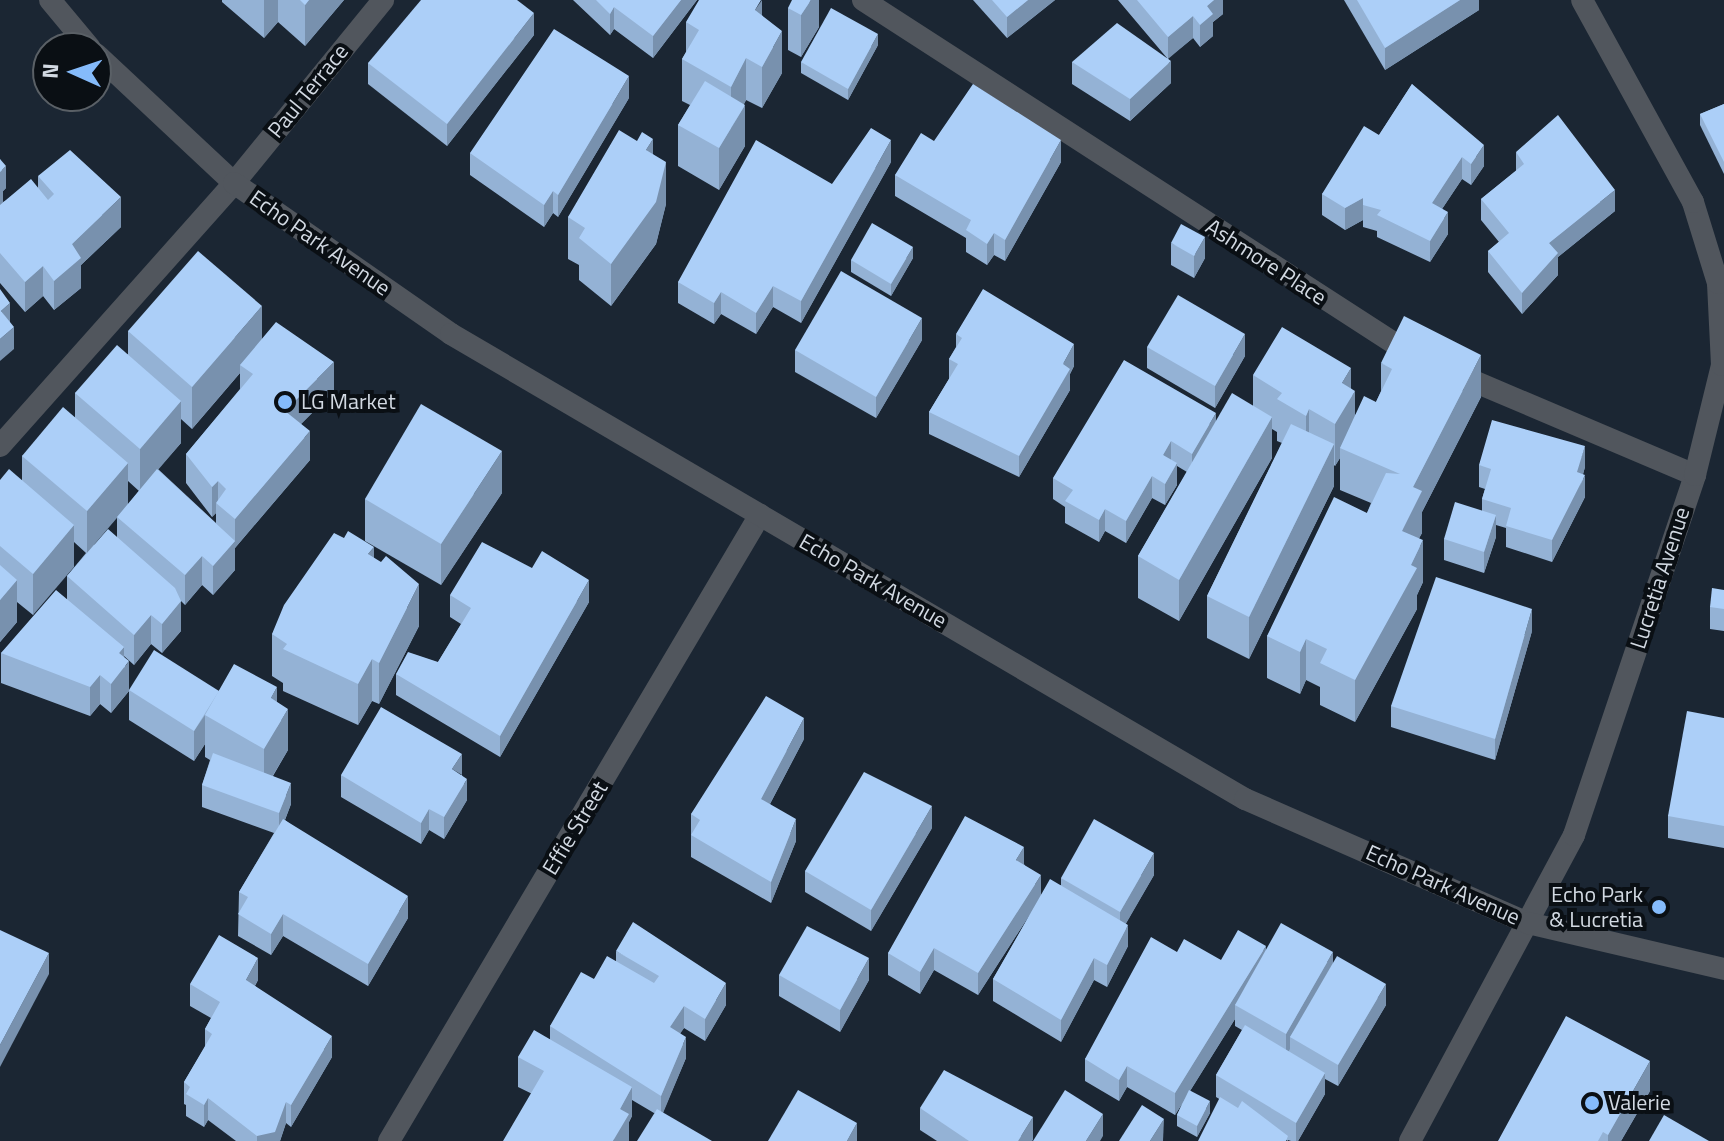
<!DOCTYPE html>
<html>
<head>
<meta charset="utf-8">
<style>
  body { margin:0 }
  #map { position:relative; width:1724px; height:1141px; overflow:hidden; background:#1b2633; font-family:"Titillium Web",sans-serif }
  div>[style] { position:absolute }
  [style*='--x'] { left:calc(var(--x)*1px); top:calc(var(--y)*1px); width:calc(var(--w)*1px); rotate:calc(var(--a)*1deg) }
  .service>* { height:22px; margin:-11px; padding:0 11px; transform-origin:11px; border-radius:11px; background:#51565d }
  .minor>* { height:22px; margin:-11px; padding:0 11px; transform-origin:11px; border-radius:11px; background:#51565d }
  .tertiary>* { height:22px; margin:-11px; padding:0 11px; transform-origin:11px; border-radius:11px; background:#51565d }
  .wall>* { inset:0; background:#94b2d5 }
  .shaded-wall>* { inset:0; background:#7891ae }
  .building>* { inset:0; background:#accff8 }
  .dots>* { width:22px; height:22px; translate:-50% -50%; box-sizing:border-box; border:4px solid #0a0f14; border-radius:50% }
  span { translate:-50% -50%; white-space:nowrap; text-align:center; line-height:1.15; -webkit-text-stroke:8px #0a0f14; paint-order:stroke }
  .street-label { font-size:22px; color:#d2d9e2 }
  .poi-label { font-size:22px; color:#d2d9e2 }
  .left { translate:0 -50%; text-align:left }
  .right { translate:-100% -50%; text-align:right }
  .north { position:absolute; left:32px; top:32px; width:80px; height:80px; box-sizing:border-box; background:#0a0f14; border:2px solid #5a6066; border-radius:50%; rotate:273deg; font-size:22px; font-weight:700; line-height:32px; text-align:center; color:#d2d9e2 }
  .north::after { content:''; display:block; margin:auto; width:28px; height:36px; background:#85bbfb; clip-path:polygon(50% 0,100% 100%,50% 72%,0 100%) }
</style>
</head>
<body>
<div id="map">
  <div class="service">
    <div style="--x:0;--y:446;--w:352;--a:-48.3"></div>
  </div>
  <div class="minor">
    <div style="--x:863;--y:0;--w:660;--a:32.87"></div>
    <div style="--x:234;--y:183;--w:236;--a:-50.8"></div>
    <div style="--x:1452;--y:372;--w:264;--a:23"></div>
    <div style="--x:389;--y:1141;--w:728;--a:-59.35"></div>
    <div style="--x:1410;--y:1141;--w:347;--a:-61.8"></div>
    <div style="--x:1574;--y:835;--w:380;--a:-71.4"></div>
    <div style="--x:1695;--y:475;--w:113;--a:-76.2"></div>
    <div style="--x:1722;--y:365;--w:82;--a:-92.8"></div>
    <div style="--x:1718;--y:283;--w:85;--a:-107.2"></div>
    <div style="--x:1693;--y:202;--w:230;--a:-118.8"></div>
  </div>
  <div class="tertiary">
    <div style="--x:50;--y:0;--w:62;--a:50.2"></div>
    <div style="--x:96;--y:54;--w:189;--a:43.1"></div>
    <div style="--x:234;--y:183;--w:264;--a:34.8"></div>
    <div style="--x:451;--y:334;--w:920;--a:30.36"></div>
    <div style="--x:1245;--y:799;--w:309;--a:23.7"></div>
    <div style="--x:1528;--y:923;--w:201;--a:13.2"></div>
  </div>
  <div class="wall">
    <div style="clip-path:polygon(222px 0,344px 0,305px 46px,278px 22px,264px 38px,222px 2px)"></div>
    <div style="clip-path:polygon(573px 0,697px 0,653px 58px,614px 29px,610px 35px)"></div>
    <div style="clip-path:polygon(819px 0,819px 27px,801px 57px,788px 50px,788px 8px)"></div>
    <div style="clip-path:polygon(973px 0,1055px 0,1007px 38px)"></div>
    <div style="clip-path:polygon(1118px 0,1223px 0,1223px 14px,1213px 22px,1213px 36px,1200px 47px,1193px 38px,1168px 58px,1171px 83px,1130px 121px,1072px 84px,1072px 62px,1167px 58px)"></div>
    <div style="clip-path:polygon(1344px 0,1479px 0,1479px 10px,1385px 70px)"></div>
    <div style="clip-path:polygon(762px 15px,782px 73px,762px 108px,746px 100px,744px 104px,745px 146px,719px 190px,678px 166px,678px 125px,690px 105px,682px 101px,682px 59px,686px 52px,686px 22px)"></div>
    <div style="clip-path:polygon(534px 35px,447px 146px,368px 84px,368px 63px)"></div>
    <div style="clip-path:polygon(878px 45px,848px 100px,801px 73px,801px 62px)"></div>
    <div style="clip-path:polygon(1412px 84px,1484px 166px,1471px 185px,1462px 179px,1442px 209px,1448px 234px,1430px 262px,1377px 237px,1377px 231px,1363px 227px,1363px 220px,1345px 230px,1322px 215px,1322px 194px,1379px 135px)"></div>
    <div style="clip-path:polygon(629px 98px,558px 217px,553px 213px,544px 227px,470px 175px,470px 153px)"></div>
    <div style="clip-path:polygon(1724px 104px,1724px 174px,1700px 125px,1700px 114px)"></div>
    <div style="clip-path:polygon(934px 141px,1061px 162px,1005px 261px,994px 255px,987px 265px,966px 252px,966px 238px,895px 196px,895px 175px)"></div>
    <div style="clip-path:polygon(1516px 152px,1615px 211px,1558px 257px,1558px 275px,1522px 314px,1488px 272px,1488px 251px,1499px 242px,1481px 220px,1481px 199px,1516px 171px)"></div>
    <div style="clip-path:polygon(653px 154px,666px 204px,656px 244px,611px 306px,579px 280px,579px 265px,568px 259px,568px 217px)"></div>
    <div style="clip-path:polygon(0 159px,6px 188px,3px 191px,3px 202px,38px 188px,38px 176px,121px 227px,81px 265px,81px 288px,54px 310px,43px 296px,25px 312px,0 283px)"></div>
    <div style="clip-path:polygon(891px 162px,801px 323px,773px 307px,756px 334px,721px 314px,714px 324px,678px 303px,678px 282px,832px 184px)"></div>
    <div style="clip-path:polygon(1171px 243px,1205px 258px,1194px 278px,1171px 265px)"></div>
    <div style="clip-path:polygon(913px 258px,891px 296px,851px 272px,851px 260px)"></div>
    <div style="clip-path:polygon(evenodd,128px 331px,262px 339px,334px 391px,301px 424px,310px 460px,235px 548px,235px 570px,213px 595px,202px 585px,185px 605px,181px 601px,181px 631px,162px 653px,151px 644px,134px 665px,124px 656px,129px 690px,219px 691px,277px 702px,288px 750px,273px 776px,291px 804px,285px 820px,408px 918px,368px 986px,283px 936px,271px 955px,238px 936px,239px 892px,274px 833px,202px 807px,202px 785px,210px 760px,205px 757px,205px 744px,194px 761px,129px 720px,129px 691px,111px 713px,100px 704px,90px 716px,1px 683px,1px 653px,67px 599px,67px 576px,86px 553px,74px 542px,33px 615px,17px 602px,17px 622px,0 642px,0 480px,22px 480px,22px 456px,75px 417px,75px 393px,128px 354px,128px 331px,240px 373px,240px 389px,186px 454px,186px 483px,212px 517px,216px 513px,216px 523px,158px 469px,181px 443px,181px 419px,192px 429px,240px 373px,128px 331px,128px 481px,139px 491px,128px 505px,128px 481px,128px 331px,117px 517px,117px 538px,93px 545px,117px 517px)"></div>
    <div style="clip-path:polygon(956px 334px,1074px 366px,1070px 374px,1070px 390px,1019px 477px,929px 434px,929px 412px,949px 379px,949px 359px,956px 347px)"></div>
    <div style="clip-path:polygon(922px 340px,876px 418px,795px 372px,795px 350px)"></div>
    <div style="clip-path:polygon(1147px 347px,1245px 356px,1215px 408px,1147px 368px)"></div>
    <div style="clip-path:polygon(1381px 363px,1481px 397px,1422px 512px,1422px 533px,1419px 538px,1423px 582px,1417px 595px,1417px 609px,1355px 722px,1320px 705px,1320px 687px,1306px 680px,1300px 694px,1267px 678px,1267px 636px,1367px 513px,1371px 503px,1340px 490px,1340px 458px,1335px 466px,1334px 465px,1334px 486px,1249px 659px,1207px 638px,1207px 596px,1282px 443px,1277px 441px,1277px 432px,1272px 429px,1272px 458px,1179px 621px,1138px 598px,1138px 556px,1187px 472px,1177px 466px,1177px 485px,1165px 505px,1152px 498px,1126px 543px,1105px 531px,1099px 542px,1065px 523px,1065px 507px,1053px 499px,1053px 478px,1216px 422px,1253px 406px,1253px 375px,1351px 388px,1355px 415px,1376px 402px,1381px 391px)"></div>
    <div style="clip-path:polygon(1479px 465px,1585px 467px,1583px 474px,1585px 497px,1552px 562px,1506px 547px,1506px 528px,1496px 525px,1496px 537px,1484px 573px,1444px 560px,1444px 539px,1482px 511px,1482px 499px,1485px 489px,1479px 487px)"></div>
    <div style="clip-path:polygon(502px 493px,441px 585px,365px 541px,365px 499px)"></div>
    <div style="clip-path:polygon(374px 558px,419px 626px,379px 704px,372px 701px,358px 725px,283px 691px,283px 683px,272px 676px,272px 634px)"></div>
    <div style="clip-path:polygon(1724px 590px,1724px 631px,1710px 629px,1710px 607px)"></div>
    <div style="clip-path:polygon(450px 595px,589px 602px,500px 757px,396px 695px,396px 674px,438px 662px,461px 624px,450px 617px)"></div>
    <div style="clip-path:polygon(1532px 631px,1495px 760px,1391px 727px,1391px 706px)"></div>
    <div style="clip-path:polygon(1724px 718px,1724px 848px,1668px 838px,1668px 816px)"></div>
    <div style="clip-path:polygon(804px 739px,770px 804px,796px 841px,771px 903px,691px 857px,691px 814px)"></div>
    <div style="clip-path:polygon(341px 775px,462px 775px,467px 800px,444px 839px,429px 830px,421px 844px,341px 797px)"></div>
    <div style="clip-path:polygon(932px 828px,871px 931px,805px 892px,805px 871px)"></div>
    <div style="clip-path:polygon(1024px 864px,1041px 895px,1061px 885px,1061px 878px,1154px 875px,1126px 923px,1128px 946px,1107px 987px,1094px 980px,1061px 1042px,993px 1001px,993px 979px,1032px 911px,978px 995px,934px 970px,920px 994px,888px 975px,888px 953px)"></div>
    <div style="clip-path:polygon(1266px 950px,1333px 963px,1386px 1005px,1338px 1086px,1325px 1079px,1325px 1094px,1298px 1141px,1291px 1141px,1288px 1140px,1288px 1141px,1216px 1097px,1216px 1075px,1242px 1030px,1235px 1026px,1235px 1019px,1190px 1091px,1210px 1113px,1197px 1137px,1177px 1126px,1177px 1115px,1182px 1104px,1175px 1115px,1127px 1087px,1119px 1101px,1085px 1081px,1085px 1059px,1177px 952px,1221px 960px)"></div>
    <div style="clip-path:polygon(616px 951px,726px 1005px,705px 1041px,684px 1028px,680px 1033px,686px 1058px,663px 1112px,654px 1113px,632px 1100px,632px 1116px,629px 1122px,629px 1141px,518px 1087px,518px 1057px,550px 1039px,550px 1026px,594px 979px,616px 961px)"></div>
    <div style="clip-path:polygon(779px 975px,869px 980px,840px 1032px,779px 996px)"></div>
    <div style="clip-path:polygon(258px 980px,255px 986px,332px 1057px,291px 1127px,286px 1123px,280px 1141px,236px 1141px,208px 1120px,204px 1127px,186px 1116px,186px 1105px,184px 1104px,184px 1082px,205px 1047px,205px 1029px,211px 1018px,190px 1006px,190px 984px)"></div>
    <div style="clip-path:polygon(1650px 1091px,1621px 1141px,1498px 1141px)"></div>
    <div style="clip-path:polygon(920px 1108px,1033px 1139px,1032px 1141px,937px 1141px,920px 1130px)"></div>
  </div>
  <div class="shaded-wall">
    <div style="clip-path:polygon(264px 0,278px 0,278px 22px,264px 38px)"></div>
    <div style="clip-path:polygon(309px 0,344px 0,305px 46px,305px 5px)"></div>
    <div style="clip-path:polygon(681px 0,697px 0,653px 58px,653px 36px)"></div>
    <div style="clip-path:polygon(762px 0,762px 41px,755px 10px)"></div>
    <div style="clip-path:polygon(811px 0,819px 0,819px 27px,801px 57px,801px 15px)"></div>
    <div style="clip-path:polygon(1028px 0,1055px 0,1007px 38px,1007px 17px)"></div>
    <div style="clip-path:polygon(1214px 0,1223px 0,1223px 14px,1213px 22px,1213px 36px,1200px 47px,1200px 25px,1207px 6px)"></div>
    <div style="clip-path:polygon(1460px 0,1479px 0,1479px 10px,1385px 70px,1385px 48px)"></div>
    <div style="clip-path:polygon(614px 7px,614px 29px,610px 35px,610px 14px)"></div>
    <div style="clip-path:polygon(534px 13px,534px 35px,447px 146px,447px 124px)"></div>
    <div style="clip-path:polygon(1193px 16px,1193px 38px,1168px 59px,1168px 37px)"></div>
    <div style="clip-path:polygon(782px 31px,782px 73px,762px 108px,762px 67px)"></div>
    <div style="clip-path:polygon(878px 34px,878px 45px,848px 100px,848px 89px)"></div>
    <div style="clip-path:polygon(746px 58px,746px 100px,731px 129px,731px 87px)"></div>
    <div style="clip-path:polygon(1171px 61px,1171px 83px,1130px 121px,1130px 99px)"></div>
    <div style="clip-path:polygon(629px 76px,629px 98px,558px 217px,558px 195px)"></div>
    <div style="clip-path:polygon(745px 105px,745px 146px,719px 190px,719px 148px)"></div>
    <div style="clip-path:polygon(653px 139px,653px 180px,646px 150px)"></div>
    <div style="clip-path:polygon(891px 140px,891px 162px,801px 323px,801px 301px)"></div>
    <div style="clip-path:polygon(1061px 140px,1061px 162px,1005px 261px,1005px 240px)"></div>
    <div style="clip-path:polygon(1484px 145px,1484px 166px,1471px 185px,1471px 164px)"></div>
    <div style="clip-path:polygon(1462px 157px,1462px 179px,1432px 224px,1432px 203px)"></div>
    <div style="clip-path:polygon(666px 162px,666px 204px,656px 244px,611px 306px,611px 264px)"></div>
    <div style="clip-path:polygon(6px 166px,6px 188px,3px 191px,3px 212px,0 215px,0 172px)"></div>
    <div style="clip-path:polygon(1615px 190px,1615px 211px,1558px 257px,1558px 275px,1522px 314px,1522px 293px,1549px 243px)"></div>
    <div style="clip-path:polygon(553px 191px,553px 213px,544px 227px,544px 205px)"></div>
    <div style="clip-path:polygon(121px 197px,121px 227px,81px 265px,81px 288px,54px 310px,54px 281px,72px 244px)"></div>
    <div style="clip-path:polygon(1363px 198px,1363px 220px,1345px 230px,1345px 208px)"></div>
    <div style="clip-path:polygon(1448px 212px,1448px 234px,1430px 262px,1430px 241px)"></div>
    <div style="clip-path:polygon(994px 233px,994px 255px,987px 265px,987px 244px)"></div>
    <div style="clip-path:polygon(1205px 237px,1205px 258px,1194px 278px,1194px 256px)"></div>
    <div style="clip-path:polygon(913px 247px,913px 258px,891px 296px,891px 284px)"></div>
    <div style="clip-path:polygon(43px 266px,43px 296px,25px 312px,25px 282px)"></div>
    <div style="clip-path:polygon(773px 286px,773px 307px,756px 334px,756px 313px)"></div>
    <div style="clip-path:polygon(721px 292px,721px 314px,714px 324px,714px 303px)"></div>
    <div style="clip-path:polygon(10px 303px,10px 325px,1px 311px)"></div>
    <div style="clip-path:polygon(262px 306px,262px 348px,240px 365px,240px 373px,192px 429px,192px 387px)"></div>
    <div style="clip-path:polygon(922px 318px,922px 340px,876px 418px,876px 397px)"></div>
    <div style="clip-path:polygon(14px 327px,14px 349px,0 361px,0 339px)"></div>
    <div style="clip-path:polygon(1245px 334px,1245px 356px,1215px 408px,1215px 386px)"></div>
    <div style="clip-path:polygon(1074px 344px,1074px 366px,1070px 374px,1070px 390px,1019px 477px,1019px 456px,1063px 364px)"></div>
    <div style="clip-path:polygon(1481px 355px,1481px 397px,1422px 512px,1422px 533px,1402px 572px,1402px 531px,1413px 487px)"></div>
    <div style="clip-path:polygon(334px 362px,334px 391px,285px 440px,285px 411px)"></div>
    <div style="clip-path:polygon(1351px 368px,1351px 397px,1355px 391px,1355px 432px,1340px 448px,1340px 458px,1335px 466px,1335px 424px,1342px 383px)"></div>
    <div style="clip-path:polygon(181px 401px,181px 443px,140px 491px,140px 449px)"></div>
    <div style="clip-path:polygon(1309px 409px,1309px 451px,1306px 458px,1306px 416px)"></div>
    <div style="clip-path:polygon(1216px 413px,1216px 434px,1192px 475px,1192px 454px)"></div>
    <div style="clip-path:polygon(1272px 417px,1272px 458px,1179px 621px,1179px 580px)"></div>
    <div style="clip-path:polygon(310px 431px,310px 460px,235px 548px,235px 519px)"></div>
    <div style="clip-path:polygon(1171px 441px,1171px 462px,1163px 455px)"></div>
    <div style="clip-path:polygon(1334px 444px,1334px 486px,1249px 659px,1249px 617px)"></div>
    <div style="clip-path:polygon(1585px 446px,1585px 467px,1580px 486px,1585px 475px,1585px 497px,1552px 562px,1552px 540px)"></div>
    <div style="clip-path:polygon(502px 451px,502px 493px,441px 585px,441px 544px)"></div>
    <div style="clip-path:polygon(128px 463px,128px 505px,87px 553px,87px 511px)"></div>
    <div style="clip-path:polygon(1177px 463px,1177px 485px,1165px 505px,1165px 484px)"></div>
    <div style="clip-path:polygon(1152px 476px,1152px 498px,1126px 543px,1126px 521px)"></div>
    <div style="clip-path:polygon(218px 481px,218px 504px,216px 503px,216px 513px,212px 517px,212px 487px)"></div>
    <div style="clip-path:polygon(1105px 509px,1105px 531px,1099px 542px,1099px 520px)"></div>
    <div style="clip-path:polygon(1496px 515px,1496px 537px,1484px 573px,1484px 552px)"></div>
    <div style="clip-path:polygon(74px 525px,74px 567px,33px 615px,33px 574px)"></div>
    <div style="clip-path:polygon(1423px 540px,1423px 582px,1417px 595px,1417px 609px,1355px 722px,1355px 680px)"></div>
    <div style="clip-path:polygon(235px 541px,235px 570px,213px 595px,213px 566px)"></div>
    <div style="clip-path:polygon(374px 547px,374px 589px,368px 554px)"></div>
    <div style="clip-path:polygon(202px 556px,202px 585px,185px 605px,185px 575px)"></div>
    <div style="clip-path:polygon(17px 580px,17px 622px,0 642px,0 600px)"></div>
    <div style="clip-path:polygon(589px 580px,589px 602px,500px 757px,500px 736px)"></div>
    <div style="clip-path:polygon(419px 584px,419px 626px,379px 704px,379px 663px)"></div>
    <div style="clip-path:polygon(181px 601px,181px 631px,162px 653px,162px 624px)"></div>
    <div style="clip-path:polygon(1532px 609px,1532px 631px,1495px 760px,1495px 739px)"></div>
    <div style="clip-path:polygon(151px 615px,151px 644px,134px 665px,134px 635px)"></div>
    <div style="clip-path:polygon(1306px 639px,1306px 680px,1300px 694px,1300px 652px)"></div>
    <div style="clip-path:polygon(124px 647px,124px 668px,129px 661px,129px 691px,111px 713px,111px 684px,119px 653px)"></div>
    <div style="clip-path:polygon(372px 659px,372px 701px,358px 725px,358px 684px)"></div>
    <div style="clip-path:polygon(100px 675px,100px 704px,90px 716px,90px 687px)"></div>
    <div style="clip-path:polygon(277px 687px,277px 727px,288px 709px,288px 750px,264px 790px,264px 749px,271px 698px)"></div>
    <div style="clip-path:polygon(205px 715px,205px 744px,194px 761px,194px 731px)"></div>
    <div style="clip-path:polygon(804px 718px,804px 739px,761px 821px,761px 799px)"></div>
    <div style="clip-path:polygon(462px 754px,462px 775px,452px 769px)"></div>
    <div style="clip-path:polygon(467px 779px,467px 800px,444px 839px,444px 817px)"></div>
    <div style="clip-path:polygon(291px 783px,291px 804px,279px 835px,279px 813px)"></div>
    <div style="clip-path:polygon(932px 806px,932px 828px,871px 931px,871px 910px)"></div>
    <div style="clip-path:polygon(429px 809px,429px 830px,421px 844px,421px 823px)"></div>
    <div style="clip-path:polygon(796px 819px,796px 841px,771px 903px,771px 882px)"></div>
    <div style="clip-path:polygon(1024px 847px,1024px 868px,1016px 860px)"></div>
    <div style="clip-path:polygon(1154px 853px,1154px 875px,1120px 934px,1120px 912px)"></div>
    <div style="clip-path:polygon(1041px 875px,1041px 897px,978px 995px,978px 973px)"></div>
    <div style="clip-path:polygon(408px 896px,408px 918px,368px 986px,368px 964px)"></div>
    <div style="clip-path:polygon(283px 914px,283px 936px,271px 955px,271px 934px)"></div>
    <div style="clip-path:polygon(1128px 925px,1128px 946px,1107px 987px,1107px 965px)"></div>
    <div style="clip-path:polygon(1266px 946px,1266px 968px,1235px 1005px,1235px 1019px,1175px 1115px,1175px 1093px)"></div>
    <div style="clip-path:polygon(934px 948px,934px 970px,920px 994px,920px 972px)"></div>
    <div style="clip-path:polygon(1333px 952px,1333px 974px,1290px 1037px,1290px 1049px,1286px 1056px,1286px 1034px)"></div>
    <div style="clip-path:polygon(49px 953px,49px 974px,0 1067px,0 1045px)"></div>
    <div style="clip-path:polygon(258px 958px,258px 980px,246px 1001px,246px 980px)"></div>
    <div style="clip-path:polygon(869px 958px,869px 980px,840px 1032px,840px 1010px)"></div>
    <div style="clip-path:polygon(1094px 958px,1094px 980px,1061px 1042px,1061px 1020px)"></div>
    <div style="clip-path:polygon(726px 983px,726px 1005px,705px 1041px,705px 1019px)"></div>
    <div style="clip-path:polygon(1386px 984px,1386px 1005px,1338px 1086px,1338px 1065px)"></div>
    <div style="clip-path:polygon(684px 1006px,684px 1028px,670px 1049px,670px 1027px)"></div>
    <div style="clip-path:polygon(332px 1036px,332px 1057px,291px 1127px,291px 1105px)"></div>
    <div style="clip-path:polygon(686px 1037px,686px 1058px,661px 1118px,661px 1096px)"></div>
    <div style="clip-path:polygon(1650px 1061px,1650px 1091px,1621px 1141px,1608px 1141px,1608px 1135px)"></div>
    <div style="clip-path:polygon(1127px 1066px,1127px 1087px,1119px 1101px,1119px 1080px)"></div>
    <div style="clip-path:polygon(1325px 1073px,1325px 1094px,1298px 1141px,1296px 1141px,1296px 1123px)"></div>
    <div style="clip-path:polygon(632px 1087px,632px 1116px,629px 1122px,629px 1141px,613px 1141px,620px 1109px)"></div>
    <div style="clip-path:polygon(208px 1098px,208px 1120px,204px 1127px,204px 1105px)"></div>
    <div style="clip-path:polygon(1210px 1101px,1210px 1113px,1197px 1137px,1197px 1126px)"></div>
    <div style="clip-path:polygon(286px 1102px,286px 1123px,280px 1141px,257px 1141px,257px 1136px)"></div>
    <div style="clip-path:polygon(1103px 1114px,1103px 1136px,1100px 1141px,1086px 1141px)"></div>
    <div style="clip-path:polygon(1033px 1117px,1033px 1139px,1032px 1141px,1018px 1141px)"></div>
    <div style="clip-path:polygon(1164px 1119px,1163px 1141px,1150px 1141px)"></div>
    <div style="clip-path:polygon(857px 1123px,857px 1141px,847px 1141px)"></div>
  </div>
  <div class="building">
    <div style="clip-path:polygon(300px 0,309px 0,305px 5px)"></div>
    <div style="clip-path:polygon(421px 0,517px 0,534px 13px,447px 124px,368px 63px)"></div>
    <div style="clip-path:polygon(596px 0,681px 0,653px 36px,614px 7px,610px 14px)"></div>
    <div style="clip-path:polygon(699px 0,761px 0,755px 10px,782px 31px,762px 67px,746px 58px,731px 87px,682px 59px,699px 30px,686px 22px)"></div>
    <div style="clip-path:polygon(792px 0,811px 0,801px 15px,788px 8px)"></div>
    <div style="clip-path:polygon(992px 0,1028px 0,1007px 17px)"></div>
    <div style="clip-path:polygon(1137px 0,1214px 0,1207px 6px,1213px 14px,1200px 25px,1193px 16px,1168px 37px)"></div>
    <div style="clip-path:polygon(1357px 0,1460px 0,1385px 48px)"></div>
    <div style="clip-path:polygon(831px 8px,878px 34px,848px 89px,801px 62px)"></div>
    <div style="clip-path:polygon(1117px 23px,1171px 61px,1130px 99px,1072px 62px)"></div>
    <div style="clip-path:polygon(554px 29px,629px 76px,558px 195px,553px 191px,544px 205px,470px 153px)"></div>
    <div style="clip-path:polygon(705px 81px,745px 105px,719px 148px,678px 125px)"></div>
    <div style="clip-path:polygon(973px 84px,1061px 140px,1005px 240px,994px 233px,987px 244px,966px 230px,971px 220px,895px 175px,921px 133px,934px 141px)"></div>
    <div style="clip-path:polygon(1412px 84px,1484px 145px,1471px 164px,1462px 157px,1432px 203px,1448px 212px,1430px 241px,1377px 215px,1381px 210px,1363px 205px,1363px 198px,1345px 208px,1322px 194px,1364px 126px,1379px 135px)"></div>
    <div style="clip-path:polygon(1724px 104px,1724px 162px,1700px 114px)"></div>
    <div style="clip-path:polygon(1558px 115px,1615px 190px,1549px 243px,1558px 253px,1522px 293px,1488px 251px,1509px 233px,1481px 199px,1524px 164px,1516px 152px)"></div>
    <div style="clip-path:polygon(871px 128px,891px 140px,801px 301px,773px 286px,756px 313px,721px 292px,714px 303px,678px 282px,756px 140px,832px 184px)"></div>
    <div style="clip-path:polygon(619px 130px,637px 141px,642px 132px,653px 139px,646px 150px,666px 162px,656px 202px,611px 264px,579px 238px,585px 228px,568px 217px)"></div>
    <div style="clip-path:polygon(70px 150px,121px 197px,72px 244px,81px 258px,54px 281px,43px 266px,25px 282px,0 253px,0 205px,31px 179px,48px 200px,54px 194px,38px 176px)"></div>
    <div style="clip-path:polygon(0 159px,6px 166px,0 172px)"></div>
    <div style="clip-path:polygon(872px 223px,913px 247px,891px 284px,851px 260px)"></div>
    <div style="clip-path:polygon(1181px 224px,1205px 237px,1194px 256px,1171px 243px)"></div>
    <div style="clip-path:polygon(198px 251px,262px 306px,192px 387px,128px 331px)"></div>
    <div style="clip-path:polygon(841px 271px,922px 318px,876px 397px,795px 350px)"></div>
    <div style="clip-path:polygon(0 289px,10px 303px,1px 311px,14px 327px,0 339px)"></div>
    <div style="clip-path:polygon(983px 289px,1074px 344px,1063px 364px,1070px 369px,1019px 456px,929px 412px,958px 364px,949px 359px,962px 338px,956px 334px)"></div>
    <div style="clip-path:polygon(1178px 295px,1245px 334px,1215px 386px,1147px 347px)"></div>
    <div style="clip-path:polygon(1404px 316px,1481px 355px,1413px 487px,1422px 491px,1402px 531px,1423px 540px,1411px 565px,1417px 568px,1355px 680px,1320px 663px,1327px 649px,1306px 639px,1300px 652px,1267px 636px,1334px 497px,1367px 513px,1386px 473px,1400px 474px,1340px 448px,1364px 396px,1376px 402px,1392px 369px,1381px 363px)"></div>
    <div style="clip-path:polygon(276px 322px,334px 362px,285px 411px,310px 431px,235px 519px,216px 503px,226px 489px,218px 481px,212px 487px,186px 454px,253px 374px,240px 365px)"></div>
    <div style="clip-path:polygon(1282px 327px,1351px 368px,1342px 383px,1355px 391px,1335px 424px,1309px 409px,1306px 416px,1277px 399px,1282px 393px,1253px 375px)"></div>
    <div style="clip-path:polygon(117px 345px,181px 401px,140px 449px,75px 393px)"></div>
    <div style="clip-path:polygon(1124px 360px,1216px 413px,1192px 454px,1171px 441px,1163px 455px,1177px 463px,1165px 484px,1152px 476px,1126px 521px,1105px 509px,1099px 520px,1065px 501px,1073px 490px,1053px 478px)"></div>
    <div style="clip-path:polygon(1232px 393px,1272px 417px,1179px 580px,1138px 556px)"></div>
    <div style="clip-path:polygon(421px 404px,502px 451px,441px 544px,365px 499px)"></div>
    <div style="clip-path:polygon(63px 407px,128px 463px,87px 511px,22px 456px)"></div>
    <div style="clip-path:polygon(1492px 420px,1585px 446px,1577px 472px,1585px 475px,1552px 540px,1506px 526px,1511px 508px,1482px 499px,1491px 469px,1479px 465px)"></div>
    <div style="clip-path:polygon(1291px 424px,1334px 444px,1249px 617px,1207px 596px)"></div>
    <div style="clip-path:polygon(9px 469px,74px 525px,33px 574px,0 546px,0 480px)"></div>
    <div style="clip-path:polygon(157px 469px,235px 541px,213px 566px,202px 556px,185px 575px,117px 517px)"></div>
    <div style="clip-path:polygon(1455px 502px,1496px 515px,1484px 552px,1444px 539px)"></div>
    <div style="clip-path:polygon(108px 529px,175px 588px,181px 601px,162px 624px,151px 615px,134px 635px,67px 576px)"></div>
    <div style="clip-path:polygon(348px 531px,374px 547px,368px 554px,381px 562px,386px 556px,419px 584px,379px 663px,372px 659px,358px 684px,283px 649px,287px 644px,272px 634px,284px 605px,334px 533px,344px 538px)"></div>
    <div style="clip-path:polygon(482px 542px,532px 568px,542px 551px,589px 580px,500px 736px,396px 674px,408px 652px,438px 662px,471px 608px,450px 595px)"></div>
    <div style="clip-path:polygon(0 565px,17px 580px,0 600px)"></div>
    <div style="clip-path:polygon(1436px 577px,1532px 609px,1495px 739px,1391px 706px)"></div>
    <div style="clip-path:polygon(1712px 588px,1724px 590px,1724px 609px,1710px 607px)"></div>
    <div style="clip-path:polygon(56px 590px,124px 647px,119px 653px,129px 661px,111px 684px,100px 675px,90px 687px,1px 653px)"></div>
    <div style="clip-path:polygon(154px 650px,219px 691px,194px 731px,129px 690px)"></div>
    <div style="clip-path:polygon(234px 664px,277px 687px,271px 698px,288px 709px,264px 749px,205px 715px)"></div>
    <div style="clip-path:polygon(766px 696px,804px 718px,761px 799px,796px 819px,771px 882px,691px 835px,700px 820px,691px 814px)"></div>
    <div style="clip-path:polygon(381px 707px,462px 754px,452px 769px,467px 779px,444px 817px,429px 809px,421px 823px,341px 775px)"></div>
    <div style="clip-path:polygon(1687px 711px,1724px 718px,1724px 826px,1668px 816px)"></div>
    <div style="clip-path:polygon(213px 753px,291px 783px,279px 813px,202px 785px)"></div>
    <div style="clip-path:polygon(864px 772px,932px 806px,871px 910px,805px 871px)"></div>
    <div style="clip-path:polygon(965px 816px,1024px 847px,1016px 860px,1041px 875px,978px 973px,934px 948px,920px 972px,888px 953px)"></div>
    <div style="clip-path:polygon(283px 819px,408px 896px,368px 964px,283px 914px,271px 934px,238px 914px,248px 897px,239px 892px)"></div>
    <div style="clip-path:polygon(1094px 819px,1154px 853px,1120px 912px,1061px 878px)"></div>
    <div style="clip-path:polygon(1050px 879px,1128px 925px,1107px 965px,1094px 958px,1061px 1020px,993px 979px)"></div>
    <div style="clip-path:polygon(633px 922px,726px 983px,705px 1019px,684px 1006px,670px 1027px,686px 1037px,661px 1096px,550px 1026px,581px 972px,594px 979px,607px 956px,654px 983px,659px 976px,616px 951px)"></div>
    <div style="clip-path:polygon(1281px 923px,1333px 952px,1286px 1034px,1235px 1005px)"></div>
    <div style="clip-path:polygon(807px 926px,869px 958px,840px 1010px,779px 975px)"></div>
    <div style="clip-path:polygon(0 930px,49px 953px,0 1045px)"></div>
    <div style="clip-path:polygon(1238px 930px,1266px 946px,1175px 1093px,1127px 1066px,1119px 1080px,1085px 1059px,1151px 937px,1177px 952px,1184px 939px,1221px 960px)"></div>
    <div style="clip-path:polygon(219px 935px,258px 958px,246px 980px,332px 1036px,291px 1105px,286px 1102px,275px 1132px,257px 1136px,208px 1098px,204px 1105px,186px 1094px,190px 1087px,184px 1082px,212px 1034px,205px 1029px,220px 1002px,190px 984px)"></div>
    <div style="clip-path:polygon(1337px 956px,1386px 984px,1338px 1065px,1290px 1037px)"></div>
    <div style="clip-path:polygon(1566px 1016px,1650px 1061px,1608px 1135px,1603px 1132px,1598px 1141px,1498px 1141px)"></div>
    <div style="clip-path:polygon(1245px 1025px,1325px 1073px,1296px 1123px,1216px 1075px)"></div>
    <div style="clip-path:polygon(534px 1030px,632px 1087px,620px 1109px,629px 1114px,613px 1141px,503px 1141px,544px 1071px,518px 1057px)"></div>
    <div style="clip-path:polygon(944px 1070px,1033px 1117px,1018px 1141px,969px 1141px,920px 1108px)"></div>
    <div style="clip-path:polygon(798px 1090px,857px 1123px,847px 1141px,768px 1141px)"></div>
    <div style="clip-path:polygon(1065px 1090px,1103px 1114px,1086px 1141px,1033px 1141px)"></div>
    <div style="clip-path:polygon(1189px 1090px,1210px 1101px,1197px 1126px,1177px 1115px)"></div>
    <div style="clip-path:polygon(1220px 1097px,1238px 1108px,1242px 1101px,1288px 1136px,1286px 1141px,1198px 1141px)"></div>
    <div style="clip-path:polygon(1142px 1105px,1164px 1119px,1150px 1141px,1119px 1141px)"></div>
    <div style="clip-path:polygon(657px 1109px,712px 1141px,637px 1141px)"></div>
    <div style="clip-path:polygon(1664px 1115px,1709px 1141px,1649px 1141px)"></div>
  </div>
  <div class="dots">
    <div style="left:285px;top:402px;background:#85bbfb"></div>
    <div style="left:1659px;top:907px;background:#85bbfb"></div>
    <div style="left:1592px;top:1103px;background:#85bbfb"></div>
  </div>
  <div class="street-label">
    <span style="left:308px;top:91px;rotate:-51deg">Paul Terrace</span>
    <span style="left:320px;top:243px;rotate:35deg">Echo Park Avenue</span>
    <span style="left:1266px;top:262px;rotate:33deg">Ashmore Place</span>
    <span style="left:1660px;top:578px;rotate:-72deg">Lucretia Avenue</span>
    <span style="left:873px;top:581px;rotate:30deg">Echo Park Avenue</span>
    <span style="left:575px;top:828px;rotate:-59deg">Effie Street</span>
    <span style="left:1443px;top:885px;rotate:24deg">Echo Park Avenue</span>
  </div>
  <div class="poi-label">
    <span class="left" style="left:301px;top:402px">LG Market</span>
    <span class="right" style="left:1643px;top:907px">Echo Park<br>&amp; Lucretia</span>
    <span class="left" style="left:1608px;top:1103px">Valerie</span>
  </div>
  <div class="north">N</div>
</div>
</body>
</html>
